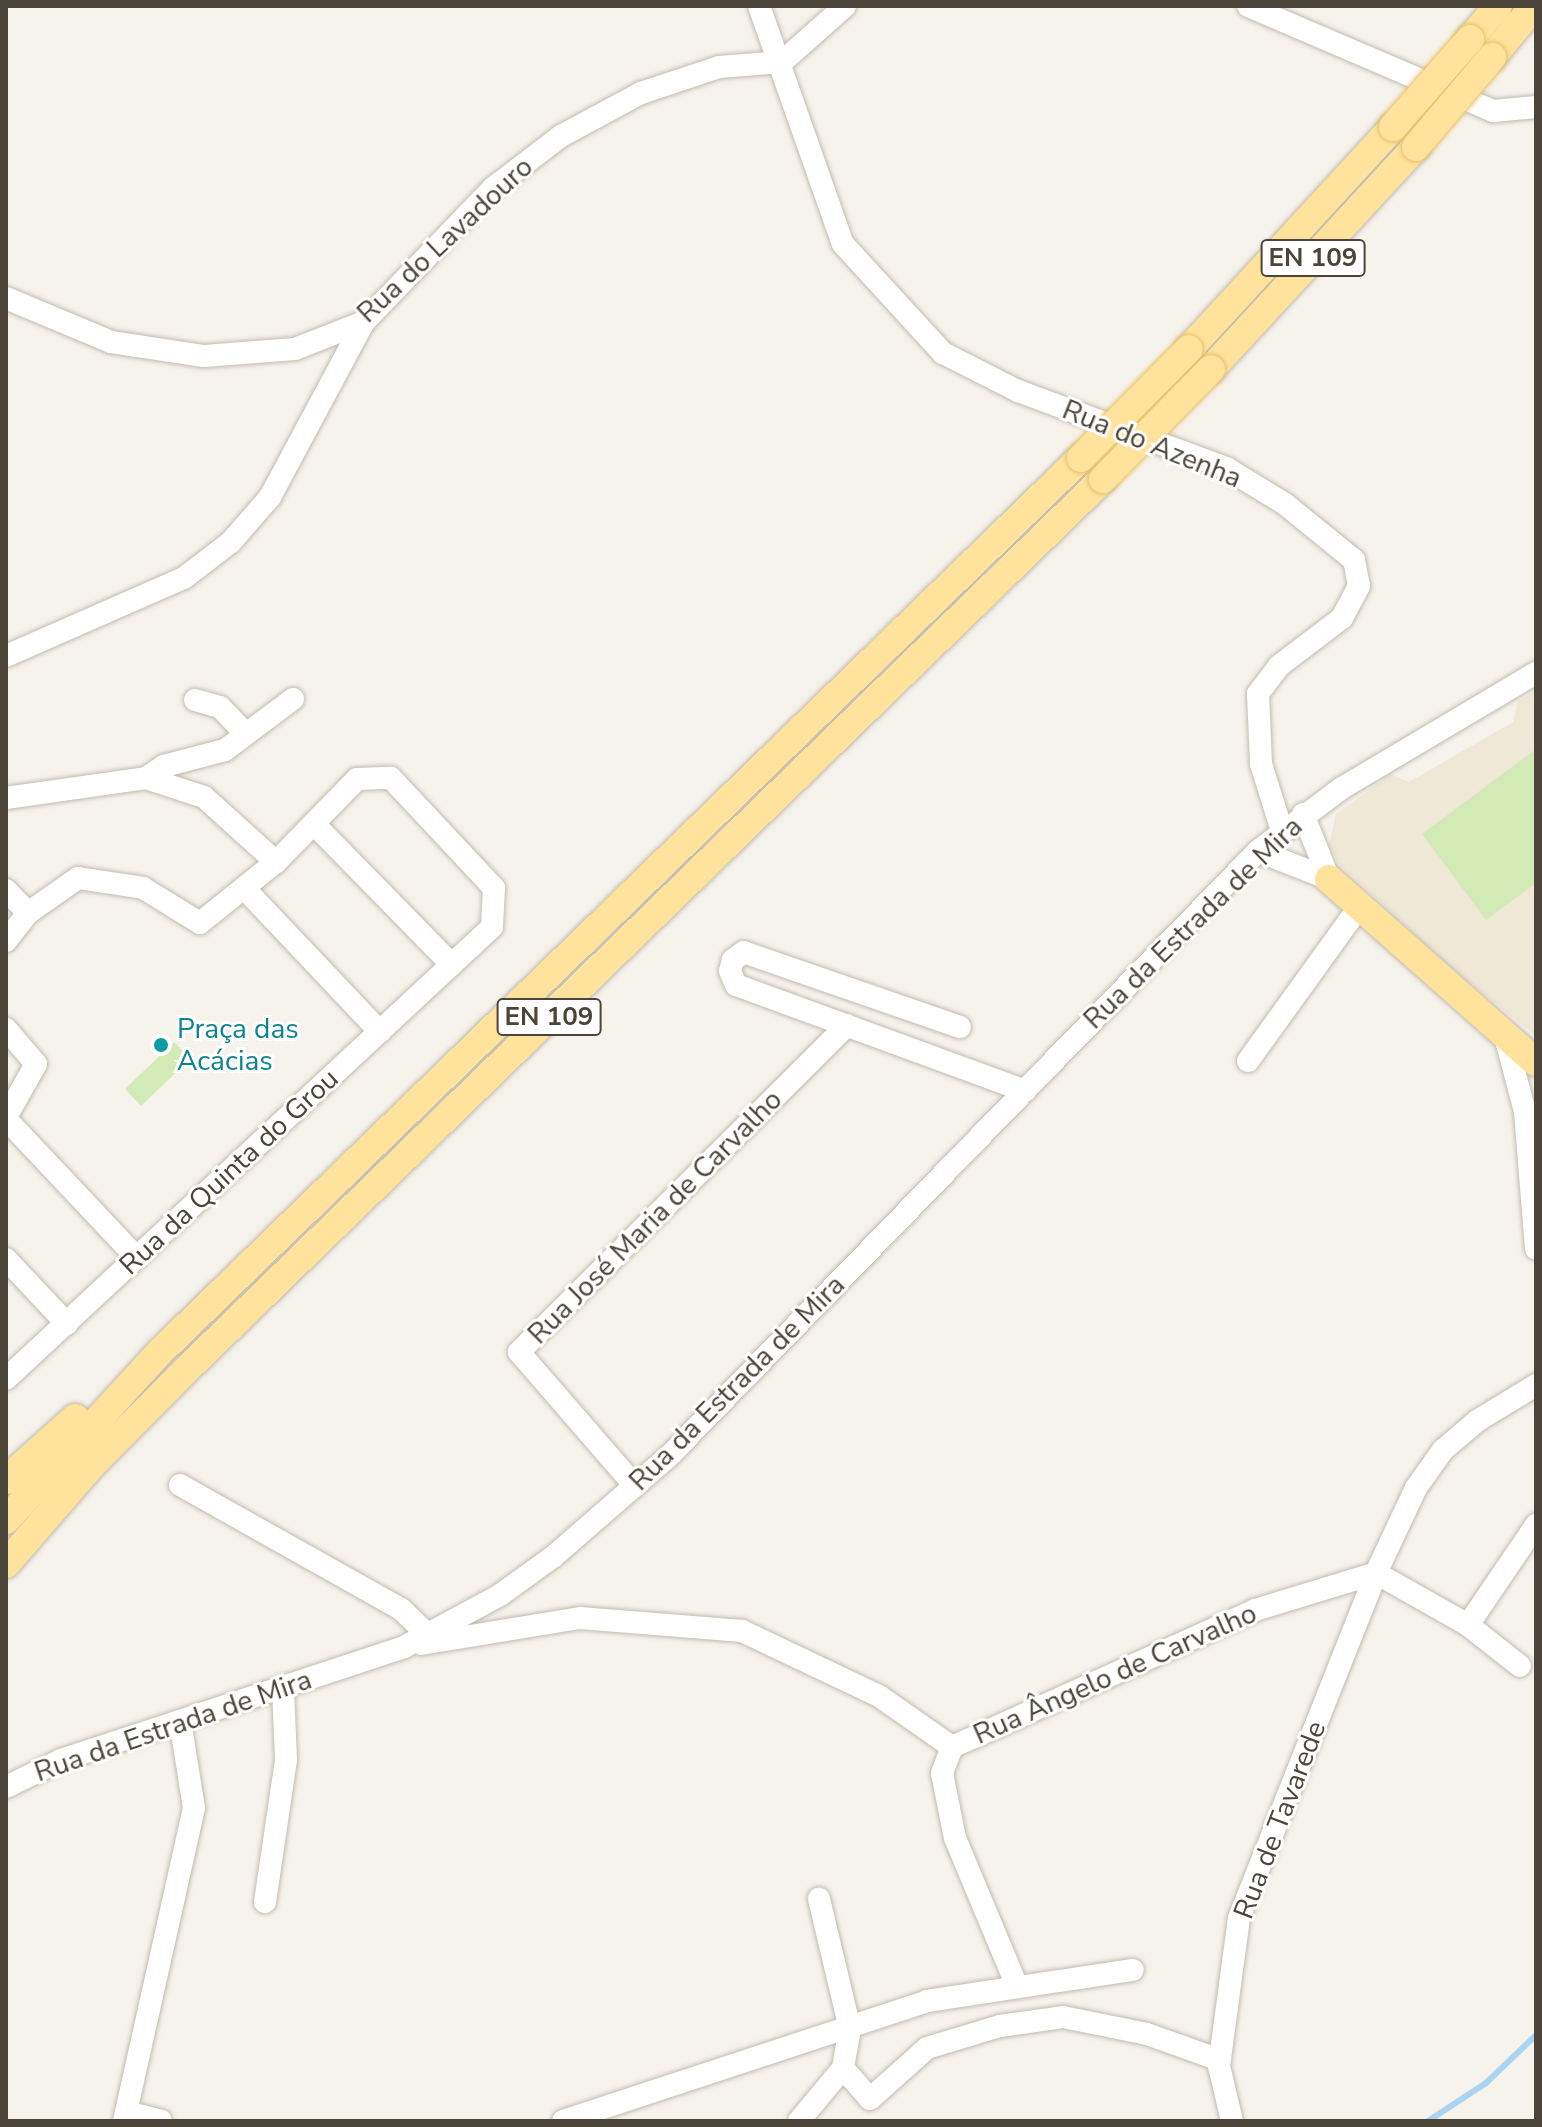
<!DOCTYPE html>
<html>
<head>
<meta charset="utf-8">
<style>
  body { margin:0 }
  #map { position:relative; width:1542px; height:2127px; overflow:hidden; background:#f6f3ec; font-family:"Nunito Sans",sans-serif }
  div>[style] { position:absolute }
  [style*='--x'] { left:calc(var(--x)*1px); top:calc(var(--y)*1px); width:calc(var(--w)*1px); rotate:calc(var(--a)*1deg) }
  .education>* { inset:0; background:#efe8d6 }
  .green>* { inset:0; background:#d2eab5 }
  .stream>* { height:6px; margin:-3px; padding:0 3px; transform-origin:3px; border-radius:3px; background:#a9d4f2 }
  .roads { filter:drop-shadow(0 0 2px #c2bbae) drop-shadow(0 0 2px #c2bbae) }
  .minor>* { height:22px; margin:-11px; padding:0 11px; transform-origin:11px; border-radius:11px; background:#fff }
  .major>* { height:28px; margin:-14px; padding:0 14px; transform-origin:14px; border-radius:14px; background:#ffe39c }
  .bridges { filter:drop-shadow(0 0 2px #e6c16a) drop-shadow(0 0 2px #e6c16a) }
  .major-bridge>* { height:28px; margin:-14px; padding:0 14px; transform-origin:14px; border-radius:14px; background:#ffe39c }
  .dots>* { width:22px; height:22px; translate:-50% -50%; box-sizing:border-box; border:4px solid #fff; border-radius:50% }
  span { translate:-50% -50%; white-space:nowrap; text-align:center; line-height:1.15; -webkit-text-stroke:6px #fff; paint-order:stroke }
  .shield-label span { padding:2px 6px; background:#fff; border:2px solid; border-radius:6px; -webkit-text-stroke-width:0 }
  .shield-label { font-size:26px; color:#4b4439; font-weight:700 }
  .street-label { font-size:28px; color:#4b4439 }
  .culture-label { font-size:28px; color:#0d838f }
  .left { translate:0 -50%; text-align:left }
  .frame { position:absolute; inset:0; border:8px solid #4b4439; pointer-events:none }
</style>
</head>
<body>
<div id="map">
  <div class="education">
    <div style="clip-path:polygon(1536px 691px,1536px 1036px,1446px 963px,1339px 864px,1329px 845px,1336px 814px,1391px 774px,1409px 782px,1513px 722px,1518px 701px)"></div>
  </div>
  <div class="green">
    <div style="clip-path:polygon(1536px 749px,1536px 883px,1486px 920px,1422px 834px)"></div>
    <div style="clip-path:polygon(174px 1042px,190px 1059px,141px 1106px,125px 1089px)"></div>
  </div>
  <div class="stream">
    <div style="--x:1428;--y:2121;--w:69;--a:-33.2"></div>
    <div style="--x:1486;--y:2083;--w:69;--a:-43.8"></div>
  </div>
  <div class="roads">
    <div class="minor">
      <div style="--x:759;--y:6;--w:252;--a:70.6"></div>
      <div style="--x:843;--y:244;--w:148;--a:47.5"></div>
      <div style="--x:943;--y:353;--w:84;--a:26.9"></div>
      <div style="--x:1018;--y:391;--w:222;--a:20.3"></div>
      <div style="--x:1226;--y:468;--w:69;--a:31.4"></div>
      <div style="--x:1285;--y:504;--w:89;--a:39.1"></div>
      <div style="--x:1354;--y:560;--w:26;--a:79"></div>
      <div style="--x:1359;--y:586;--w:36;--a:118"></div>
      <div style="--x:1342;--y:618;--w:79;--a:142.7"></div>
      <div style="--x:1279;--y:666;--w:35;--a:127"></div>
      <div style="--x:1258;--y:694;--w:70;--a:87.5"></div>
      <div style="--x:1261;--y:764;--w:70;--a:72.6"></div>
      <div style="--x:1248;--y:6;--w:267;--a:23.2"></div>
      <div style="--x:1493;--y:111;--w:43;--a:-5.3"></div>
      <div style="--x:782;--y:62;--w:84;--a:-41.6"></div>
      <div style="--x:6;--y:298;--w:114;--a:22.7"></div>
      <div style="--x:111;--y:342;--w:94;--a:8.6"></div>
      <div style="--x:204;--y:356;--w:91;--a:-4.4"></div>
      <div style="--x:295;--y:349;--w:74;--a:-21.4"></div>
      <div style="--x:364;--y:322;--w:186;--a:-46.1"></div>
      <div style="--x:493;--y:188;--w:86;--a:-37.4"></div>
      <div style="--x:561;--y:136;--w:91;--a:-28.3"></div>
      <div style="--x:641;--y:93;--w:82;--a:-18.4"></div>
      <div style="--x:719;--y:67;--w:63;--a:-4.5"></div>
      <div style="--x:6;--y:656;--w:194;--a:-23.7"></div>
      <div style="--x:184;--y:578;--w:59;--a:-37.5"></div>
      <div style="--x:231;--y:542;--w:60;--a:-49.1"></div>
      <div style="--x:270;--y:497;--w:199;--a:-61.8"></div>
      <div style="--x:195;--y:700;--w:26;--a:16"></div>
      <div style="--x:220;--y:707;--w:36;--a:46"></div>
      <div style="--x:146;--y:778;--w:22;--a:-34"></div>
      <div style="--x:164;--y:766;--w:63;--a:-14.7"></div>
      <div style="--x:225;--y:750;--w:85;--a:-36.9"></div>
      <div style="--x:6;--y:798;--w:141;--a:-8.1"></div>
      <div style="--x:146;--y:778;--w:61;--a:18.1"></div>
      <div style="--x:204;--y:797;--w:97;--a:42.1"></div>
      <div style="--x:1303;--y:814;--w:70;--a:68.2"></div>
      <div style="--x:314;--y:824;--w:197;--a:45.6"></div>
      <div style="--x:1258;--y:851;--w:76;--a:21.5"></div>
      <div style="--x:244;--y:888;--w:198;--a:46.6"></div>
      <div style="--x:6;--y:890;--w:32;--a:46"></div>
      <div style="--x:6;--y:941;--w:36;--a:-52"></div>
      <div style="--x:28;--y:913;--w:61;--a:-35"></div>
      <div style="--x:78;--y:878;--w:66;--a:8.7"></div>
      <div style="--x:143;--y:888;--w:67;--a:31.6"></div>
      <div style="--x:200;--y:923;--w:97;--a:-38.8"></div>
      <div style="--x:276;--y:862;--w:116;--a:-45.7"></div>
      <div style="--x:357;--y:779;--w:34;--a:-2"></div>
      <div style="--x:391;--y:778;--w:151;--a:46.9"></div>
      <div style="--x:494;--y:888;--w:39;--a:93"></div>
      <div style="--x:492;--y:927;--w:664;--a:137.08"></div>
      <div style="--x:960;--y:1027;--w:229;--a:-160.9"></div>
      <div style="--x:744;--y:952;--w:14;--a:144"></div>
      <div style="--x:733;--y:960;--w:11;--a:105"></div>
      <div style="--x:730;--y:971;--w:15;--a:67"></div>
      <div style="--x:736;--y:985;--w:308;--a:20.1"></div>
      <div style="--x:6;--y:1029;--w:46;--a:49.4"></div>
      <div style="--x:36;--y:1064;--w:61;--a:119.5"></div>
      <div style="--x:1506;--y:1040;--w:74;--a:75.2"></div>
      <div style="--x:1525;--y:1112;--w:137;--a:85.4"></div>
      <div style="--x:1248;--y:1061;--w:190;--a:-54.2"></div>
      <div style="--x:6;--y:1119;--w:191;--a:46.7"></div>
      <div style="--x:6;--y:1259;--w:89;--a:46.8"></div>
      <div style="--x:180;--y:1485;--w:253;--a:29.3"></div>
      <div style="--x:401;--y:1609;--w:36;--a:44"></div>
      <div style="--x:635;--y:1486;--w:177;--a:-130.9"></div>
      <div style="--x:519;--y:1352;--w:463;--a:-44.9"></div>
      <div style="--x:1376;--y:1573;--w:106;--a:29.5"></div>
      <div style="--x:1468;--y:1625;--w:66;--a:38.3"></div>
      <div style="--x:1468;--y:1625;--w:121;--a:-55.8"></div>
      <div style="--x:421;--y:1644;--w:161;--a:-9.3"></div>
      <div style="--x:580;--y:1618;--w:163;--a:4.6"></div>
      <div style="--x:742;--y:1631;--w:152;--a:25.4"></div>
      <div style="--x:879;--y:1696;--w:89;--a:34.9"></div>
      <div style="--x:952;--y:1747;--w:333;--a:-24.3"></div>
      <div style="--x:1255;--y:1610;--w:127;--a:-17"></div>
      <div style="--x:952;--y:1747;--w:28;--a:111"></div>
      <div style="--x:942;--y:1773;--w:66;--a:78.7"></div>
      <div style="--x:955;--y:1838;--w:158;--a:67.3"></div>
      <div style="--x:6;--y:1787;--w:61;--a:-26.1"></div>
      <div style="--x:61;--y:1760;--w:361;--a:-18.2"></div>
      <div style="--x:404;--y:1647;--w:109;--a:-28.4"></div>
      <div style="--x:500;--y:1595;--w:67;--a:-35.8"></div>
      <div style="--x:554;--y:1556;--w:154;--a:-41"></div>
      <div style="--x:670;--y:1455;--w:843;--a:-45.77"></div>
      <div style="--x:1258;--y:851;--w:105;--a:-36.9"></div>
      <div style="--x:1342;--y:788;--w:226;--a:-30.7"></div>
      <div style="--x:265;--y:1902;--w:144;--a:-81.6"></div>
      <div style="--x:286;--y:1760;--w:73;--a:-92.4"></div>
      <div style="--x:843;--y:2068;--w:41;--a:48.9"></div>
      <div style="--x:870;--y:2099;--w:76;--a:-41.8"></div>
      <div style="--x:927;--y:2048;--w:76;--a:-16.8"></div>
      <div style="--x:1000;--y:2026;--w:64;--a:-8.1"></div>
      <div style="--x:1063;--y:2017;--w:86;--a:11.4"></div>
      <div style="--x:1147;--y:2034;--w:77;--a:19.6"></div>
      <div style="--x:126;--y:2112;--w:36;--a:14"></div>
      <div style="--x:124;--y:2121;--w:321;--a:-77.4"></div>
      <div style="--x:194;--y:1808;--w:88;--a:-99.1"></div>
      <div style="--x:563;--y:2121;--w:383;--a:-18.2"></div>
      <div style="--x:927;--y:2001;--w:208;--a:-8.6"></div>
      <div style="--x:799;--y:2121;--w:69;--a:-50.3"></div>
      <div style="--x:843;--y:2068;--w:40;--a:-80"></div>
      <div style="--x:850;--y:2029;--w:134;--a:-103.4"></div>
      <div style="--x:1232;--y:2121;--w:57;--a:-103.3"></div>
      <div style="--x:1219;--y:2066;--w:149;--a:-82.3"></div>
      <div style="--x:1239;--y:1918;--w:371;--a:-68.3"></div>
      <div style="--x:1376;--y:1573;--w:94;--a:-64.8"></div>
      <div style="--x:1416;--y:1488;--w:47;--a:-54.6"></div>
      <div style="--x:1443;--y:1450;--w:45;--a:-40.5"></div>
      <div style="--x:1477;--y:1421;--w:69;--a:-31.4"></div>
    </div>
    <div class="major">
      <div style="--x:1470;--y:39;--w:43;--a:-49.7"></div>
      <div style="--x:1492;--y:57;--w:66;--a:-50.5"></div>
      <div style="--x:1189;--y:349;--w:301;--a:-47.4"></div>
      <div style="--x:1211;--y:369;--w:302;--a:-47.3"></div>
      <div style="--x:1329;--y:879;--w:276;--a:41.5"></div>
      <div style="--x:6;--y:1480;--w:93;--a:-41.9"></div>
      <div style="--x:6;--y:1520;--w:229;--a:-47.5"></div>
      <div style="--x:161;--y:1351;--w:1282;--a:-44.15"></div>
      <div style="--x:6;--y:1564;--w:128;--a:-49.1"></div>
      <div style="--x:90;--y:1467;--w:135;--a:-45.3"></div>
      <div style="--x:185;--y:1371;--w:1280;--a:-44.18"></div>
    </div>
  </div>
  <div class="bridges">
    <div class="major-bridge">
      <div style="--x:1393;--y:127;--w:117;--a:-48.8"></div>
      <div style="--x:1416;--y:147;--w:118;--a:-49.8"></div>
      <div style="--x:1081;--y:458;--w:153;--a:-45.3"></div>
      <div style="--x:1103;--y:479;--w:154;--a:-45.5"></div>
    </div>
  </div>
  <div class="dots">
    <div style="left:161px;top:1045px;background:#0f9aa8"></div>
  </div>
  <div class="shield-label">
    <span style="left:1313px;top:258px">EN 109</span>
    <span style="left:549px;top:1017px">EN 109</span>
  </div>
  <div class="street-label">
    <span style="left:445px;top:240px;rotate:-43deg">Rua do Lavadouro</span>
    <span style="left:1152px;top:444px;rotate:22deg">Rua do Azenha</span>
    <span style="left:1193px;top:923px;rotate:-44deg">Rua da Estrada de Mira</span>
    <span style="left:229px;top:1172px;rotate:-43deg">Rua da Quinta do Grou</span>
    <span style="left:655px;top:1217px;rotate:-45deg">Rua José Maria de Carvalho</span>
    <span style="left:737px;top:1383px;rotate:-45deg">Rua da Estrada de Mira</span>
    <span style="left:1115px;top:1674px;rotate:-24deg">Rua Ângelo de Carvalho</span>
    <span style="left:173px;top:1726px;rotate:-19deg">Rua da Estrada de Mira</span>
    <span style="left:1280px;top:1820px;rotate:-69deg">Rua de Tavarede</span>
  </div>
  <div class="culture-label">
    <span class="left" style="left:177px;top:1045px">Praça das<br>Acácias</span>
  </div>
  <div class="frame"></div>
</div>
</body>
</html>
